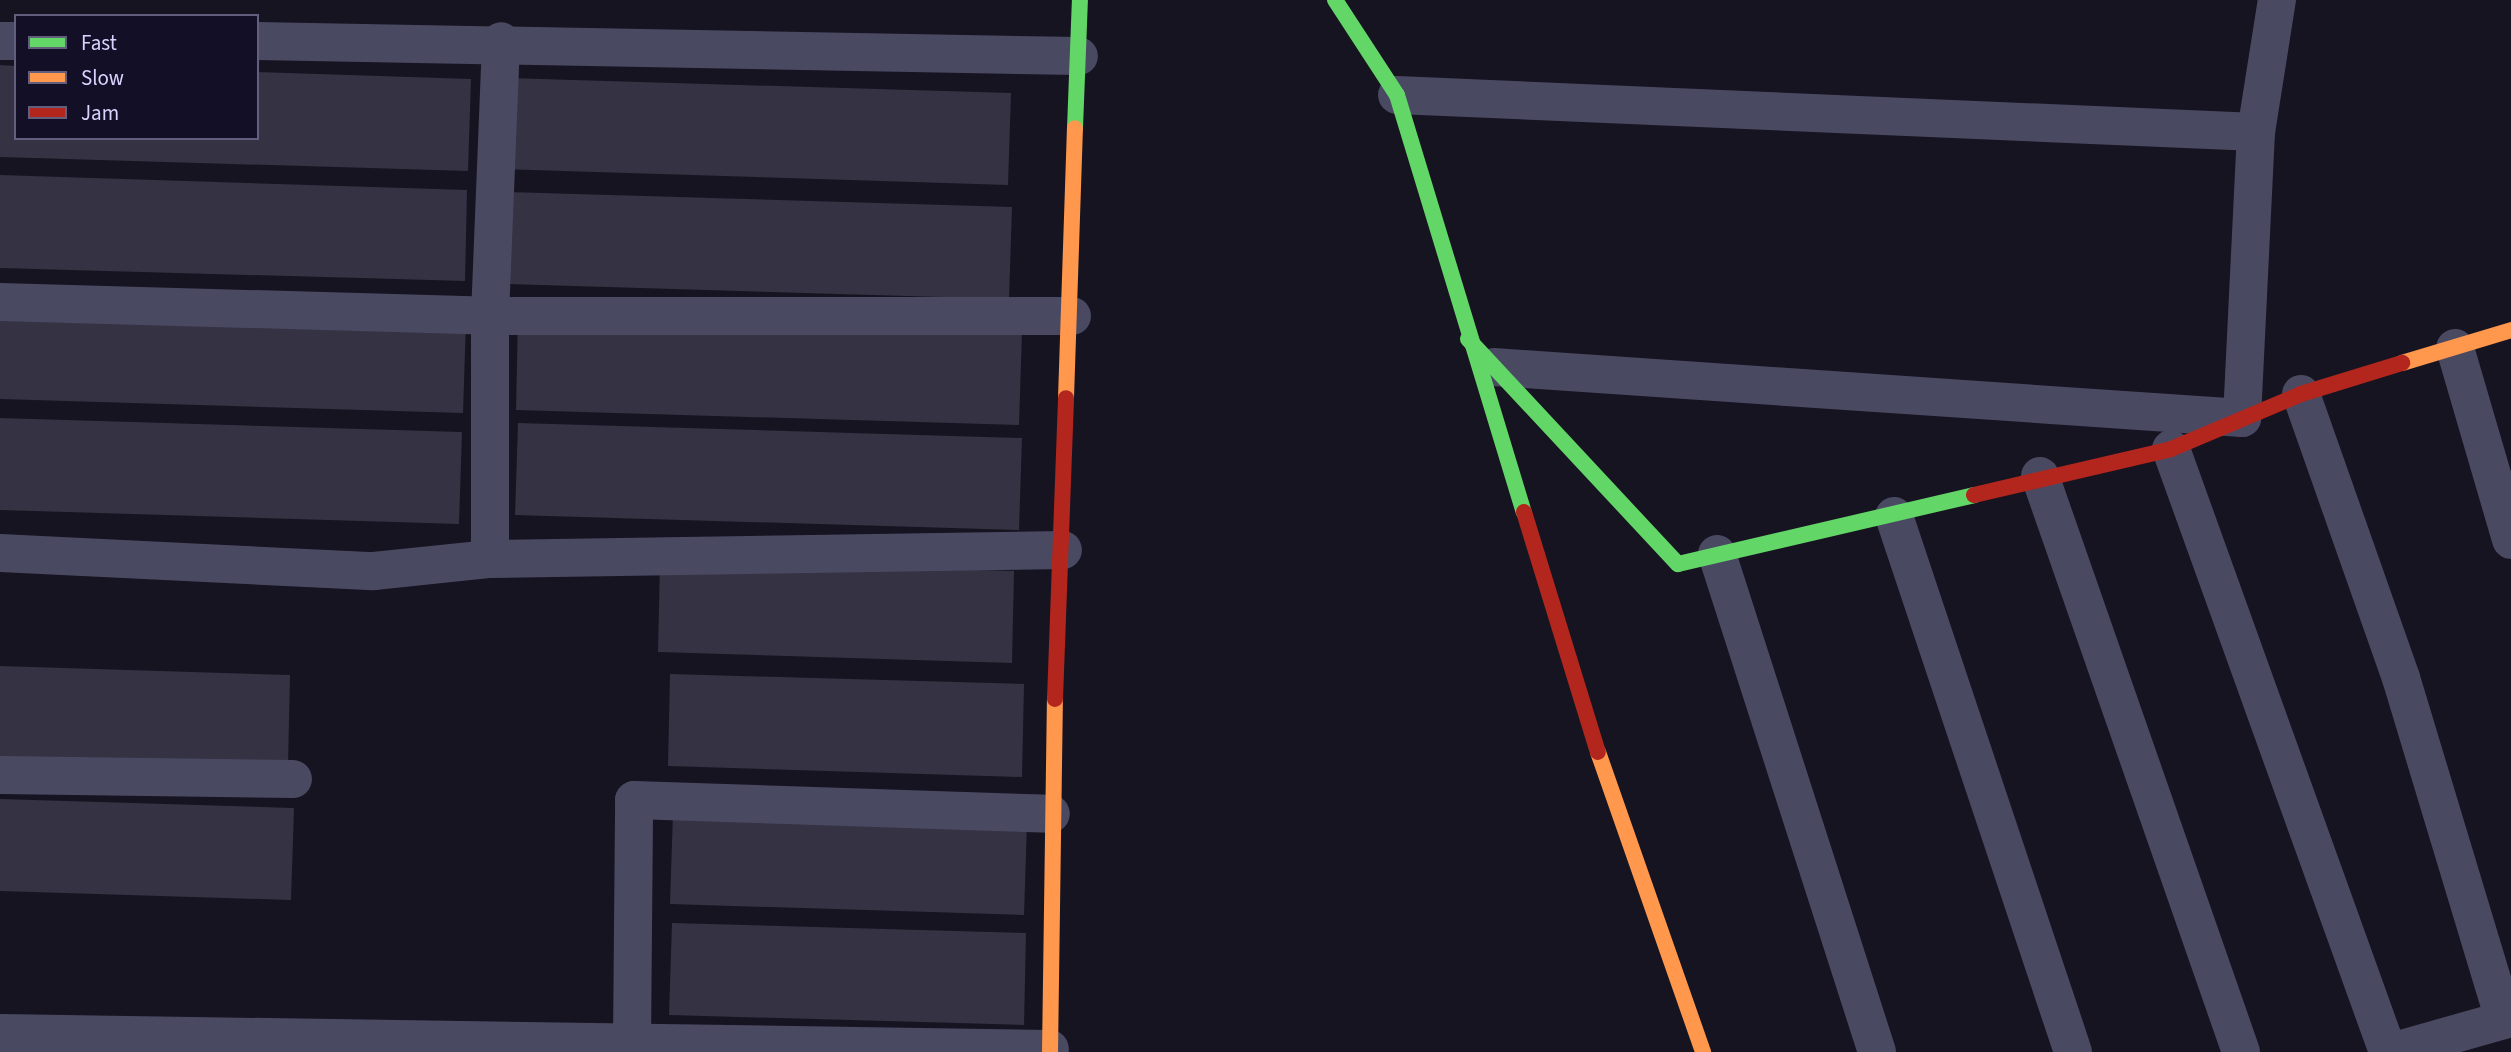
<!DOCTYPE html>
<html>
<head>
<meta charset="utf-8">
<style>
  body { margin:0 }
  #map { position:relative; width:2511px; height:1052px; overflow:hidden; background:#161421; font-family:"Source Sans 3",sans-serif }
  div>[style] { position:absolute }
  [style*='--x'] { left:calc(var(--x)*1px); top:calc(var(--y)*1px); width:calc(var(--w)*1px); rotate:calc(var(--a)*1deg) }
  .building>* { inset:0; background:#343243 }
  .street>* { height:38px; margin:-19px; padding:0 19px; transform-origin:19px; border-radius:19px; background:#4a4962 }
  .fast>* { height:16px; margin:-8px; padding:0 8px; transform-origin:8px; border-radius:8px; background:#63d668 }
  .slow>* { height:16px; margin:-8px; padding:0 8px; transform-origin:8px; border-radius:8px; background:#ff974d }
  .jam>* { height:16px; margin:-8px; padding:0 8px; transform-origin:8px; border-radius:8px; background:#b3261e }
  span { translate:-50% -50%; white-space:nowrap; text-align:center; line-height:1.15; -webkit-text-stroke:7px #130f26; paint-order:stroke }
  .legend { position:absolute; left:14px; top:14px; width:245px; height:126px; box-sizing:border-box; background:#130f26; border:2px solid #625e7d; margin:0; padding:9px 12px; list-style:none; font-size:21px; color:#d9d4ff }
  .legend li { display:flex; align-items:center; gap:14px; height:35px }
  .legend b { width:35px; border:2px solid #625e7d }
</style>
</head>
<body>
<div id="map">
  <div class="building">
    <div style="clip-path:polygon(0 65px,16px 66px,16px 138px,257px 138px,257px 72px,471px 79px,468px 171px,0 157px)"></div>
    <div style="clip-path:polygon(507px 78px,1011px 93px,1008px 185px,504px 169px)"></div>
    <div style="clip-path:polygon(0 175px,467px 190px,465px 281px,0 268px)"></div>
    <div style="clip-path:polygon(508px 192px,1012px 207px,1009px 299px,506px 284px)"></div>
    <div style="clip-path:polygon(0 306px,466px 321px,463px 413px,0 399px)"></div>
    <div style="clip-path:polygon(518px 318px,1022px 333px,1019px 425px,516px 410px)"></div>
    <div style="clip-path:polygon(0 418px,462px 432px,459px 524px,0 510px)"></div>
    <div style="clip-path:polygon(518px 423px,1022px 438px,1019px 530px,515px 515px)"></div>
    <div style="clip-path:polygon(660px 561px,1014px 571px,1012px 663px,658px 652px)"></div>
    <div style="clip-path:polygon(0 666px,290px 675px,288px 766px,0 758px)"></div>
    <div style="clip-path:polygon(670px 674px,1024px 684px,1022px 777px,668px 766px)"></div>
    <div style="clip-path:polygon(0 799px,294px 808px,291px 900px,0 891px)"></div>
    <div style="clip-path:polygon(673px 812px,1027px 823px,1024px 915px,670px 904px)"></div>
    <div style="clip-path:polygon(672px 923px,1026px 933px,1024px 1025px,669px 1015px)"></div>
  </div>
  <div class="street">
    <div style="--x:0;--y:41;--w:16;--a:0"></div>
    <div style="--x:257;--y:41;--w:822;--a:1.05"></div>
    <div style="--x:1397;--y:95;--w:860;--a:2.47"></div>
    <div style="--x:0;--y:302;--w:490;--a:1.6"></div>
    <div style="--x:490;--y:316;--w:582;--a:0"></div>
    <div style="--x:2455;--y:348;--w:200;--a:73.7"></div>
    <div style="--x:1494;--y:367;--w:750;--a:3.9"></div>
    <div style="--x:2242;--y:418;--w:286;--a:-87.2"></div>
    <div style="--x:2256;--y:132;--w:134;--a:-81"></div>
    <div style="--x:2301;--y:394;--w:301;--a:70.6"></div>
    <div style="--x:2401;--y:678;--w:357;--a:73.2"></div>
    <div style="--x:2171;--y:449;--w:641;--a:70.21"></div>
    <div style="--x:2040;--y:476;--w:610;--a:70.76"></div>
    <div style="--x:1894;--y:516;--w:565;--a:71.53"></div>
    <div style="--x:0;--y:553;--w:374;--a:2.8"></div>
    <div style="--x:374;--y:571;--w:117;--a:-5.9"></div>
    <div style="--x:490;--y:559;--w:573;--a:-0.9"></div>
    <div style="--x:1717;--y:554;--w:523;--a:72.19"></div>
    <div style="--x:490;--y:559;--w:243;--a:-90"></div>
    <div style="--x:490;--y:316;--w:275;--a:-87.7"></div>
    <div style="--x:0;--y:775;--w:293;--a:0.8"></div>
    <div style="--x:0;--y:1033;--w:1050;--a:0.87"></div>
    <div style="--x:632;--y:1043;--w:243;--a:-89.5"></div>
    <div style="--x:634;--y:800;--w:417;--a:1.9"></div>
    <div style="--x:2391;--y:1052;--w:125;--a:-15.8"></div>
  </div>
  <div class="fast">
    <div style="--x:1335;--y:0;--w:113;--a:56.9"></div>
    <div style="--x:1397;--y:95;--w:436;--a:73.1"></div>
    <div style="--x:1075;--y:128;--w:128;--a:-87.8"></div>
    <div style="--x:1468;--y:339;--w:308;--a:47"></div>
    <div style="--x:1678;--y:564;--w:304;--a:-13.1"></div>
  </div>
  <div class="slow">
    <div style="--x:2402;--y:363;--w:114;--a:-16.8"></div>
    <div style="--x:1066;--y:398;--w:270;--a:-88.1"></div>
    <div style="--x:1598;--y:752;--w:318;--a:70.7"></div>
    <div style="--x:1050;--y:1052;--w:353;--a:-89.2"></div>
  </div>
  <div class="jam">
    <div style="--x:1974;--y:495;--w:202;--a:-13.1"></div>
    <div style="--x:2171;--y:449;--w:141;--a:-22.9"></div>
    <div style="--x:2301;--y:394;--w:106;--a:-17.1"></div>
    <div style="--x:1524;--y:512;--w:251;--a:72.9"></div>
    <div style="--x:1055;--y:699;--w:301;--a:-87.9"></div>
  </div>
  <ul class="legend">
  <li><b style="height:9px;background:#63d668"></b>Fast</li>
  <li><b style="height:9px;background:#ff974d"></b>Slow</li>
  <li><b style="height:9px;background:#b3261e"></b>Jam</li>
  </ul>
</div>
</body>
</html>
